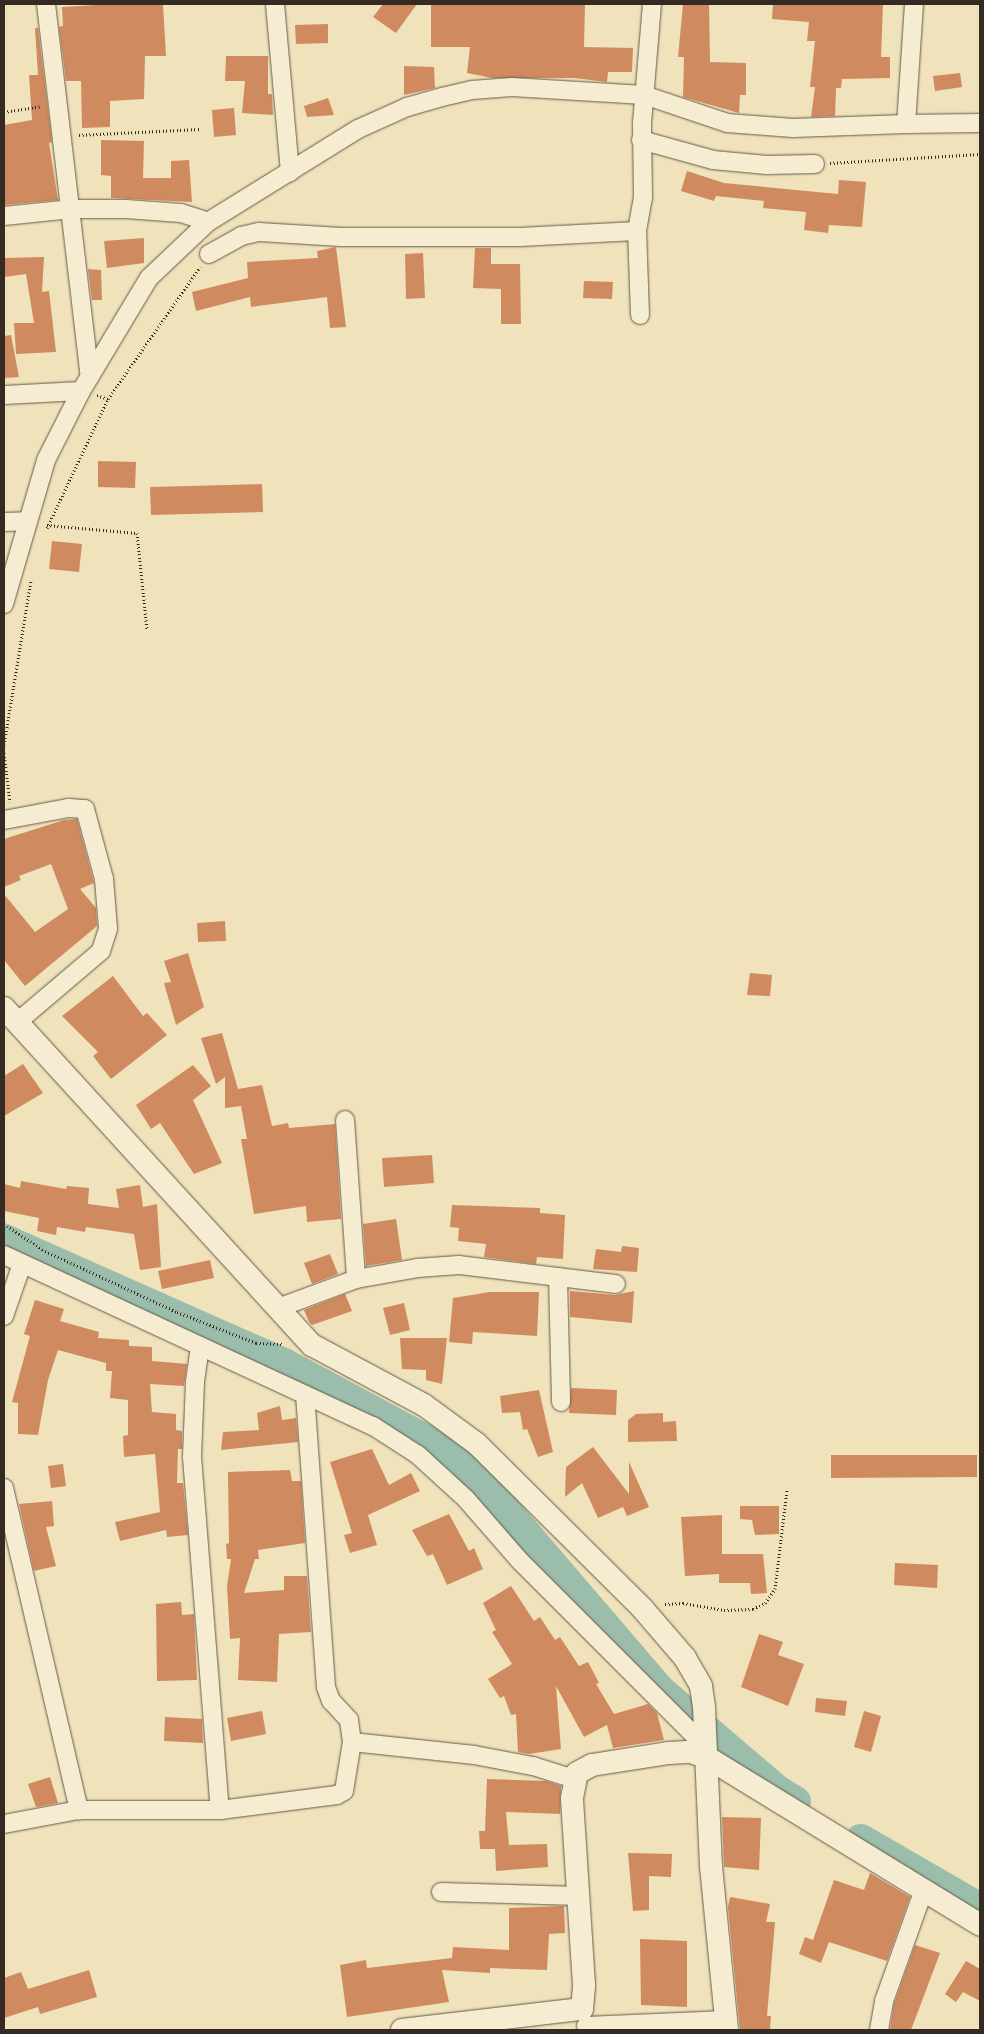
<!DOCTYPE html>
<html>
<head>
<meta charset="utf-8">
<style>
  body { margin:0 }
  #map { position:relative; width:984px; height:2034px; overflow:hidden; background:#f0e2ba; font-family:"Libre Caslon Text",serif }
  div>[style] { position:absolute }
  [style*='--x'] { left:calc(var(--x)*1px); top:calc(var(--y)*1px); width:calc(var(--w)*1px); rotate:calc(var(--a)*1deg) }
  .river>* { height:32px; margin:-16px; padding:0 16px; transform-origin:16px; border-radius:16px; background:#9bbeac }
  .building>* { inset:0; background:#d08a60 }
  .path>* { height:3px; margin-top:-1.5px; transform-origin:0; background:repeating-linear-gradient(90deg,#352b23 0 1px,transparent 0 3.5px) }
  .roads { filter:drop-shadow(0 0 1px #645949) drop-shadow(0 0 1px #645949) }
  .minor>* { height:18px; margin:-9px; padding:0 9px; transform-origin:9px; border-radius:9px; background:#f5ecd2 }
  .tertiary>* { height:22px; margin:-11px; padding:0 11px; transform-origin:11px; border-radius:11px; background:#f5ecd2 }
  span { translate:-50% -50%; white-space:nowrap; text-align:center; line-height:1.15; -webkit-text-stroke:4px #f5ecd2; paint-order:stroke }
  .frame { position:absolute; inset:0; border:5px solid #352b23; pointer-events:none }
</style>
</head>
<body>
<div id="map">
  <div class="river">
    <div style="--x:4;--y:1240;--w:306;--a:23.9"></div>
    <div style="--x:284;--y:1364;--w:202;--a:28.3"></div>
    <div style="--x:462;--y:1460;--w:304;--a:49.4"></div>
    <div style="--x:660;--y:1691;--w:154;--a:40.5"></div>
    <div style="--x:777;--y:1791;--w:21;--a:31"></div>
    <div style="--x:861;--y:1840;--w:138;--a:30.1"></div>
  </div>
  <div class="building">
    <div style="clip-path:polygon(113px 4px,163px 4px,166px 56px,145px 56px,144px 99px,110px 101px,110px 127px,82px 128px,81px 81px,66px 81px,59px 27px,63px 26px,62px 7px)"></div>
    <div style="clip-path:polygon(383px 4px,417px 4px,396px 33px,373px 17px)"></div>
    <div style="clip-path:polygon(431px 4px,585px 4px,584px 47px,633px 48px,632px 72px,608px 72px,607px 82px,574px 78px,492px 78px,467px 73px,470px 47px,431px 47px)"></div>
    <div style="clip-path:polygon(683px 4px,709px 4px,710px 62px,746px 63px,746px 95px,740px 95px,739px 113px,683px 97px,684px 57px,678px 57px)"></div>
    <div style="clip-path:polygon(773px 4px,883px 5px,881px 57px,890px 57px,890px 78px,842px 79px,841px 88px,836px 88px,835px 116px,811px 117px,815px 87px,810px 87px,815px 41px,807px 41px,809px 22px,772px 19px)"></div>
    <div style="clip-path:polygon(328px 24px,328px 43px,296px 44px,295px 25px)"></div>
    <div style="clip-path:polygon(35px 28px,38px 28px,52px 142px,49px 143px,58px 200px,4px 205px,4px 125px,32px 120px,29px 75px,38px 75px)"></div>
    <div style="clip-path:polygon(226px 56px,268px 56px,268px 94px,272px 94px,273px 115px,242px 113px,245px 81px,225px 81px)"></div>
    <div style="clip-path:polygon(404px 66px,434px 67px,435px 88px,404px 95px)"></div>
    <div style="clip-path:polygon(960px 73px,962px 87px,935px 91px,933px 76px)"></div>
    <div style="clip-path:polygon(328px 98px,334px 115px,307px 117px,304px 106px)"></div>
    <div style="clip-path:polygon(234px 108px,236px 135px,214px 137px,212px 110px)"></div>
    <div style="clip-path:polygon(101px 140px,144px 141px,143px 178px,171px 178px,171px 161px,189px 160px,192px 202px,111px 198px,111px 176px,101px 175px)"></div>
    <div style="clip-path:polygon(687px 171px,724px 183px,838px 194px,839px 180px,866px 182px,862px 227px,829px 225px,828px 233px,804px 230px,806px 212px,763px 208px,764px 201px,716px 196px,714px 201px,681px 191px)"></div>
    <div style="clip-path:polygon(144px 238px,144px 263px,107px 268px,104px 241px)"></div>
    <div style="clip-path:polygon(336px 247px,346px 327px,330px 328px,327px 297px,251px 307px,250px 297px,196px 311px,192px 292px,248px 278px,247px 262px,318px 258px,317px 251px)"></div>
    <div style="clip-path:polygon(475px 248px,491px 248px,491px 264px,520px 264px,521px 324px,501px 324px,501px 289px,473px 288px)"></div>
    <div style="clip-path:polygon(423px 253px,425px 298px,406px 299px,405px 254px)"></div>
    <div style="clip-path:polygon(44px 257px,42px 292px,49px 291px,56px 352px,16px 354px,14px 323px,34px 323px,26px 274px,4px 277px,4px 258px)"></div>
    <div style="clip-path:polygon(88px 269px,101px 270px,102px 300px,92px 300px)"></div>
    <div style="clip-path:polygon(584px 281px,613px 282px,612px 299px,583px 298px)"></div>
    <div style="clip-path:polygon(11px 335px,19px 377px,4px 378px,4px 336px)"></div>
    <div style="clip-path:polygon(98px 461px,136px 462px,135px 488px,98px 487px)"></div>
    <div style="clip-path:polygon(262px 484px,263px 512px,151px 515px,150px 487px)"></div>
    <div style="clip-path:polygon(52px 541px,82px 544px,79px 572px,49px 569px)"></div>
    <div style="clip-path:polygon(77px 819px,94px 883px,80px 889px,96px 908px,97px 926px,25px 986px,4px 960px,4px 894px,35px 932px,68px 909px,51px 864px,19px 876px,21px 880px,4px 887px,4px 839px,64px 820px)"></div>
    <div style="clip-path:polygon(225px 921px,226px 941px,198px 942px,197px 923px)"></div>
    <div style="clip-path:polygon(188px 953px,204px 1007px,176px 1025px,164px 983px,171px 982px,164px 961px)"></div>
    <div style="clip-path:polygon(750px 973px,772px 975px,770px 996px,747px 995px)"></div>
    <div style="clip-path:polygon(113px 976px,143px 1016px,147px 1013px,167px 1035px,111px 1079px,93px 1056px,98px 1052px,62px 1016px)"></div>
    <div style="clip-path:polygon(222px 1033px,238px 1089px,262px 1085px,272px 1126px,288px 1123px,289px 1128px,335px 1124px,341px 1219px,307px 1222px,306px 1206px,254px 1214px,241px 1139px,247px 1139px,241px 1106px,225px 1108px,225px 1077px,216px 1084px,201px 1038px)"></div>
    <div style="clip-path:polygon(23px 1064px,43px 1093px,4px 1116px,4px 1076px)"></div>
    <div style="clip-path:polygon(193px 1065px,211px 1086px,193px 1100px,222px 1163px,194px 1174px,160px 1123px,151px 1129px,136px 1105px)"></div>
    <div style="clip-path:polygon(432px 1155px,434px 1183px,384px 1187px,382px 1158px)"></div>
    <div style="clip-path:polygon(21px 1181px,66px 1189px,67px 1186px,89px 1188px,88px 1204px,119px 1208px,116px 1189px,140px 1185px,143px 1207px,157px 1204px,161px 1267px,140px 1270px,134px 1234px,86px 1227px,85px 1232px,57px 1227px,56px 1235px,37px 1231px,39px 1218px,4px 1211px,4px 1184px,20px 1188px)"></div>
    <div style="clip-path:polygon(452px 1205px,540px 1208px,540px 1213px,565px 1215px,563px 1259px,537px 1257px,536px 1264px,484px 1257px,486px 1244px,458px 1241px,459px 1228px,450px 1227px)"></div>
    <div style="clip-path:polygon(396px 1219px,402px 1260px,366px 1266px,363px 1224px)"></div>
    <div style="clip-path:polygon(622px 1246px,639px 1248px,637px 1272px,593px 1269px,596px 1249px,621px 1252px)"></div>
    <div style="clip-path:polygon(330px 1254px,338px 1274px,312px 1284px,304px 1263px)"></div>
    <div style="clip-path:polygon(210px 1260px,214px 1278px,162px 1289px,158px 1271px)"></div>
    <div style="clip-path:polygon(570px 1291px,615px 1295px,634px 1291px,632px 1323px,570px 1317px)"></div>
    <div style="clip-path:polygon(490px 1292px,539px 1292px,537px 1336px,473px 1332px,472px 1344px,449px 1342px,453px 1298px)"></div>
    <div style="clip-path:polygon(345px 1294px,352px 1311px,312px 1325px,309px 1322px,304px 1310px)"></div>
    <div style="clip-path:polygon(35px 1300px,64px 1309px,60px 1321px,99px 1332px,98px 1338px,129px 1340px,129px 1346px,152px 1347px,152px 1361px,187px 1364px,184px 1386px,150px 1384px,152px 1412px,176px 1414px,176px 1430px,182px 1431px,182px 1449px,178px 1449px,177px 1483px,183px 1483px,188px 1535px,167px 1537px,166px 1530px,120px 1541px,115px 1522px,160px 1512px,155px 1454px,124px 1457px,123px 1436px,128px 1435px,128px 1400px,110px 1398px,112px 1371px,106px 1371px,106px 1363px,58px 1350px,48px 1380px,38px 1435px,18px 1434px,18px 1403px,12px 1402px,30px 1336px,24px 1334px)"></div>
    <div style="clip-path:polygon(404px 1303px,410px 1330px,390px 1335px,383px 1308px)"></div>
    <div style="clip-path:polygon(400px 1338px,447px 1338px,442px 1384px,426px 1380px,426px 1370px,402px 1369px)"></div>
    <div style="clip-path:polygon(571px 1388px,617px 1390px,616px 1415px,569px 1413px)"></div>
    <div style="clip-path:polygon(539px 1390px,553px 1452px,538px 1457px,527px 1429px,523px 1430px,520px 1412px,502px 1413px,500px 1396px)"></div>
    <div style="clip-path:polygon(280px 1406px,282px 1420px,296px 1418px,298px 1442px,221px 1450px,223px 1432px,259px 1430px,257px 1413px)"></div>
    <div style="clip-path:polygon(663px 1413px,663px 1422px,676px 1421px,677px 1441px,628px 1442px,628px 1420px,636px 1414px)"></div>
    <div style="clip-path:polygon(593px 1447px,629px 1494px,629px 1462px,649px 1507px,627px 1516px,623px 1507px,598px 1518px,582px 1483px,565px 1497px,566px 1467px)"></div>
    <div style="clip-path:polygon(372px 1449px,389px 1485px,411px 1473px,420px 1491px,368px 1515px,377px 1545px,350px 1553px,344px 1535px,352px 1533px,330px 1462px)"></div>
    <div style="clip-path:polygon(831px 1455px,977px 1455px,977px 1477px,831px 1478px)"></div>
    <div style="clip-path:polygon(63px 1464px,66px 1486px,51px 1488px,48px 1466px)"></div>
    <div style="clip-path:polygon(290px 1470px,292px 1481px,301px 1481px,305px 1543px,258px 1550px,259px 1559px,255px 1559px,244px 1593px,284px 1590px,284px 1576px,307px 1576px,311px 1632px,279px 1634px,277px 1682px,238px 1680px,240px 1638px,230px 1639px,227px 1586px,231px 1559px,227px 1559px,226px 1544px,229px 1543px,228px 1472px)"></div>
    <div style="clip-path:polygon(52px 1501px,54px 1526px,46px 1527px,56px 1566px,34px 1571px,19px 1504px)"></div>
    <div style="clip-path:polygon(740px 1506px,779px 1506px,779px 1534px,755px 1535px,752px 1520px,740px 1519px)"></div>
    <div style="clip-path:polygon(449px 1514px,469px 1551px,474px 1548px,483px 1569px,447px 1585px,433px 1554px,427px 1556px,412px 1530px)"></div>
    <div style="clip-path:polygon(722px 1515px,722px 1554px,763px 1554px,767px 1593px,751px 1594px,750px 1583px,719px 1583px,719px 1574px,685px 1576px,681px 1517px)"></div>
    <div style="clip-path:polygon(895px 1563px,938px 1565px,937px 1588px,894px 1585px)"></div>
    <div style="clip-path:polygon(511px 1586px,534px 1621px,540px 1617px,555px 1640px,560px 1637px,579px 1666px,588px 1662px,599px 1683px,596px 1684px,614px 1714px,648px 1704px,657px 1713px,664px 1740px,613px 1748px,607px 1725px,584px 1737px,556px 1686px,561px 1749px,529px 1754px,518px 1752px,516px 1714px,511px 1715px,504px 1696px,500px 1698px,488px 1679px,512px 1664px,492px 1632px,496px 1630px,483px 1603px)"></div>
    <div style="clip-path:polygon(181px 1602px,182px 1615px,194px 1614px,197px 1680px,157px 1681px,156px 1604px)"></div>
    <div style="clip-path:polygon(759px 1634px,783px 1642px,778px 1655px,804px 1664px,788px 1706px,741px 1687px)"></div>
    <div style="clip-path:polygon(816px 1698px,847px 1701px,845px 1716px,815px 1712px)"></div>
    <div style="clip-path:polygon(262px 1711px,266px 1734px,231px 1741px,227px 1718px)"></div>
    <div style="clip-path:polygon(864px 1711px,881px 1716px,871px 1752px,854px 1747px)"></div>
    <div style="clip-path:polygon(165px 1717px,202px 1719px,203px 1743px,164px 1741px)"></div>
    <div style="clip-path:polygon(50px 1777px,58px 1803px,36px 1807px,28px 1784px)"></div>
    <div style="clip-path:polygon(487px 1779px,546px 1781px,561px 1786px,560px 1814px,506px 1812px,509px 1845px,547px 1844px,548px 1867px,496px 1871px,495px 1849px,480px 1849px,479px 1831px,485px 1831px)"></div>
    <div style="clip-path:polygon(722px 1817px,761px 1818px,759px 1870px,724px 1867px)"></div>
    <div style="clip-path:polygon(628px 1853px,672px 1854px,671px 1877px,649px 1876px,649px 1910px,633px 1911px)"></div>
    <div style="clip-path:polygon(870px 1873px,910px 1897px,887px 1961px,829px 1942px,821px 1963px,799px 1954px,805px 1937px,813px 1940px,834px 1880px,864px 1890px)"></div>
    <div style="clip-path:polygon(730px 1897px,770px 1904px,766px 1922px,775px 1922px,767px 2016px,771px 2016px,770px 2030px,740px 2030px,728px 1907px)"></div>
    <div style="clip-path:polygon(564px 1906px,565px 1933px,549px 1934px,547px 1970px,490px 1968px,490px 1973px,442px 1970px,449px 2002px,347px 2017px,340px 1965px,366px 1960px,367px 1968px,452px 1958px,453px 1947px,509px 1950px,509px 1908px)"></div>
    <div style="clip-path:polygon(640px 1939px,687px 1941px,687px 2007px,641px 2005px)"></div>
    <div style="clip-path:polygon(915px 1945px,940px 1953px,911px 2030px,890px 2030px,894px 2004px)"></div>
    <div style="clip-path:polygon(966px 1961px,980px 1969px,980px 2001px,963px 1992px,956px 2002px,945px 1994px)"></div>
    <div style="clip-path:polygon(89px 1970px,97px 1997px,40px 2014px,38px 2007px,4px 2018px,4px 1978px,21px 1972px,28px 1989px)"></div>
  </div>
  <div class="path">
    <div style="--x:4;--y:112;--w:37;--a:-9"></div>
    <div style="--x:79;--y:135;--w:121;--a:-2.8"></div>
    <div style="--x:830;--y:163;--w:150;--a:-3.4"></div>
    <div style="--x:97;--y:395;--w:12;--a:20"></div>
    <div style="--x:47;--y:525;--w:90;--a:5.1"></div>
    <div style="--x:137;--y:533;--w:97;--a:84.1"></div>
    <div style="--x:47;--y:528;--w:143;--a:-64.7"></div>
    <div style="--x:108;--y:399;--w:161;--a:-55.1"></div>
    <div style="--x:4;--y:745;--w:166;--a:-80.7"></div>
    <div style="--x:4;--y:753;--w:49;--a:83"></div>
    <div style="--x:4;--y:1224;--w:49;--a:33.4"></div>
    <div style="--x:45;--y:1251;--w:145;--a:24.8"></div>
    <div style="--x:177;--y:1312;--w:85;--a:21.4"></div>
    <div style="--x:256;--y:1343;--w:27;--a:2"></div>
    <div style="--x:665;--y:1604;--w:18;--a:-3"></div>
    <div style="--x:683;--y:1603;--w:42;--a:9.7"></div>
    <div style="--x:724;--y:1610;--w:29;--a:-2"></div>
    <div style="--x:753;--y:1609;--w:13;--a:-27"></div>
    <div style="--x:765;--y:1603;--w:17;--a:-54"></div>
    <div style="--x:775;--y:1589;--w:100;--a:-83.1"></div>
  </div>
  <div class="roads">
    <div class="minor">
      <div style="--x:46;--y:4;--w:375;--a:83.3"></div>
      <div style="--x:275;--y:4;--w:169;--a:84.9"></div>
      <div style="--x:914;--y:4;--w:120;--a:93.8"></div>
      <div style="--x:906;--y:124;--w:74;--a:-0.8"></div>
      <div style="--x:641;--y:140;--w:75;--a:15.5"></div>
      <div style="--x:713;--y:160;--w:54;--a:5.3"></div>
      <div style="--x:767;--y:165;--w:48;--a:-1.2"></div>
      <div style="--x:4;--y:216;--w:68;--a:-5.9"></div>
      <div style="--x:72;--y:209;--w:54;--a:0"></div>
      <div style="--x:126;--y:209;--w:55;--a:4.2"></div>
      <div style="--x:181;--y:213;--w:28;--a:18"></div>
      <div style="--x:209;--y:254;--w:37;--a:-29"></div>
      <div style="--x:241;--y:236;--w:18;--a:-13"></div>
      <div style="--x:259;--y:232;--w:82;--a:3.5"></div>
      <div style="--x:341;--y:237;--w:179;--a:0"></div>
      <div style="--x:520;--y:237;--w:117;--a:-2.9"></div>
      <div style="--x:640;--y:315;--w:84;--a:-92"></div>
      <div style="--x:637;--y:231;--w:34;--a:-80"></div>
      <div style="--x:643;--y:198;--w:75;--a:-90.8"></div>
      <div style="--x:642;--y:123;--w:119;--a:-85.2"></div>
      <div style="--x:4;--y:395;--w:77;--a:-3"></div>
      <div style="--x:4;--y:522;--w:23;--a:-2"></div>
      <div style="--x:4;--y:604;--w:150;--a:-73.7"></div>
      <div style="--x:46;--y:460;--w:77;--a:-63.1"></div>
      <div style="--x:81;--y:391;--w:132;--a:-59"></div>
      <div style="--x:149;--y:278;--w:81;--a:-43.5"></div>
      <div style="--x:208;--y:222;--w:176;--a:-31.8"></div>
      <div style="--x:358;--y:129;--w:54;--a:-24.2"></div>
      <div style="--x:407;--y:107;--w:36;--a:-16"></div>
      <div style="--x:442;--y:97;--w:31;--a:-13"></div>
      <div style="--x:472;--y:90;--w:40;--a:-4.3"></div>
      <div style="--x:512;--y:87;--w:132;--a:3.5"></div>
      <div style="--x:644;--y:95;--w:88;--a:18.6"></div>
      <div style="--x:727;--y:123;--w:66;--a:4.3"></div>
      <div style="--x:793;--y:128;--w:113;--a:-2"></div>
      <div style="--x:4;--y:820;--w:66;--a:-10.5"></div>
      <div style="--x:69;--y:808;--w:16;--a:4"></div>
      <div style="--x:85;--y:809;--w:73;--a:74.8"></div>
      <div style="--x:104;--y:879;--w:50;--a:85.4"></div>
      <div style="--x:108;--y:929;--w:23;--a:108"></div>
      <div style="--x:101;--y:951;--w:111;--a:139.7"></div>
      <div style="--x:345;--y:1120;--w:159;--a:86"></div>
      <div style="--x:4;--y:1255;--w:407;--a:24.9"></div>
      <div style="--x:373;--y:1426;--w:54;--a:32.8"></div>
      <div style="--x:418;--y:1455;--w:65;--a:42.5"></div>
      <div style="--x:466;--y:1499;--w:82;--a:48.9"></div>
      <div style="--x:520;--y:1561;--w:264;--a:45"></div>
      <div style="--x:558;--y:1277;--w:125;--a:88.6"></div>
      <div style="--x:278;--y:1308;--w:83;--a:-20.4"></div>
      <div style="--x:356;--y:1279;--w:62;--a:-10.2"></div>
      <div style="--x:417;--y:1268;--w:42;--a:-4.1"></div>
      <div style="--x:459;--y:1265;--w:158;--a:6.9"></div>
      <div style="--x:4;--y:1316;--w:55;--a:-70.9"></div>
      <div style="--x:200;--y:1346;--w:36;--a:98"></div>
      <div style="--x:195;--y:1382;--w:75;--a:92.3"></div>
      <div style="--x:192;--y:1457;--w:354;--a:85.5"></div>
      <div style="--x:4;--y:1488;--w:331;--a:76.9"></div>
      <div style="--x:352;--y:1742;--w:123;--a:6.1"></div>
      <div style="--x:474;--y:1755;--w:60;--a:10.6"></div>
      <div style="--x:533;--y:1766;--w:43;--a:17.6"></div>
      <div style="--x:4;--y:1824;--w:76;--a:-10.6"></div>
      <div style="--x:79;--y:1810;--w:141;--a:0"></div>
      <div style="--x:220;--y:1810;--w:118;--a:-7.3"></div>
      <div style="--x:337;--y:1795;--w:8;--a:-30"></div>
      <div style="--x:344;--y:1791;--w:50;--a:-80.7"></div>
      <div style="--x:352;--y:1742;--w:22;--a:-98"></div>
      <div style="--x:349;--y:1720;--w:26;--a:-133"></div>
      <div style="--x:331;--y:1701;--w:15;--a:-110"></div>
      <div style="--x:326;--y:1687;--w:293;--a:-94.1"></div>
      <div style="--x:441;--y:1892;--w:137;--a:1.7"></div>
      <div style="--x:586;--y:2026;--w:140;--a:-2.5"></div>
      <div style="--x:879;--y:2030;--w:29;--a:-80"></div>
      <div style="--x:884;--y:2001;--w:116;--a:-70.3"></div>
    </div>
    <div class="tertiary">
      <div style="--x:4;--y:1008;--w:457;--a:47.6"></div>
      <div style="--x:312;--y:1345;--w:127;--a:28.2"></div>
      <div style="--x:424;--y:1405;--w:66;--a:36.3"></div>
      <div style="--x:477;--y:1444;--w:233;--a:44.8"></div>
      <div style="--x:642;--y:1608;--w:66;--a:49.3"></div>
      <div style="--x:685;--y:1658;--w:32;--a:60"></div>
      <div style="--x:701;--y:1686;--w:21;--a:82"></div>
      <div style="--x:704;--y:1707;--w:159;--a:87.5"></div>
      <div style="--x:711;--y:1866;--w:165;--a:84.4"></div>
      <div style="--x:402;--y:2030;--w:181;--a:-6.7"></div>
      <div style="--x:582;--y:2009;--w:24;--a:-85"></div>
      <div style="--x:584;--y:1985;--w:187;--a:-93.7"></div>
      <div style="--x:572;--y:1798;--w:25;--a:-79"></div>
      <div style="--x:577;--y:1773;--w:17;--a:-28"></div>
      <div style="--x:592;--y:1765;--w:78;--a:-8.9"></div>
      <div style="--x:669;--y:1753;--w:22;--a:-3"></div>
      <div style="--x:691;--y:1752;--w:18;--a:19"></div>
      <div style="--x:708;--y:1758;--w:319;--a:31.5"></div>
    </div>
  </div>
  <div class="frame"></div>
</div>
</body>
</html>
